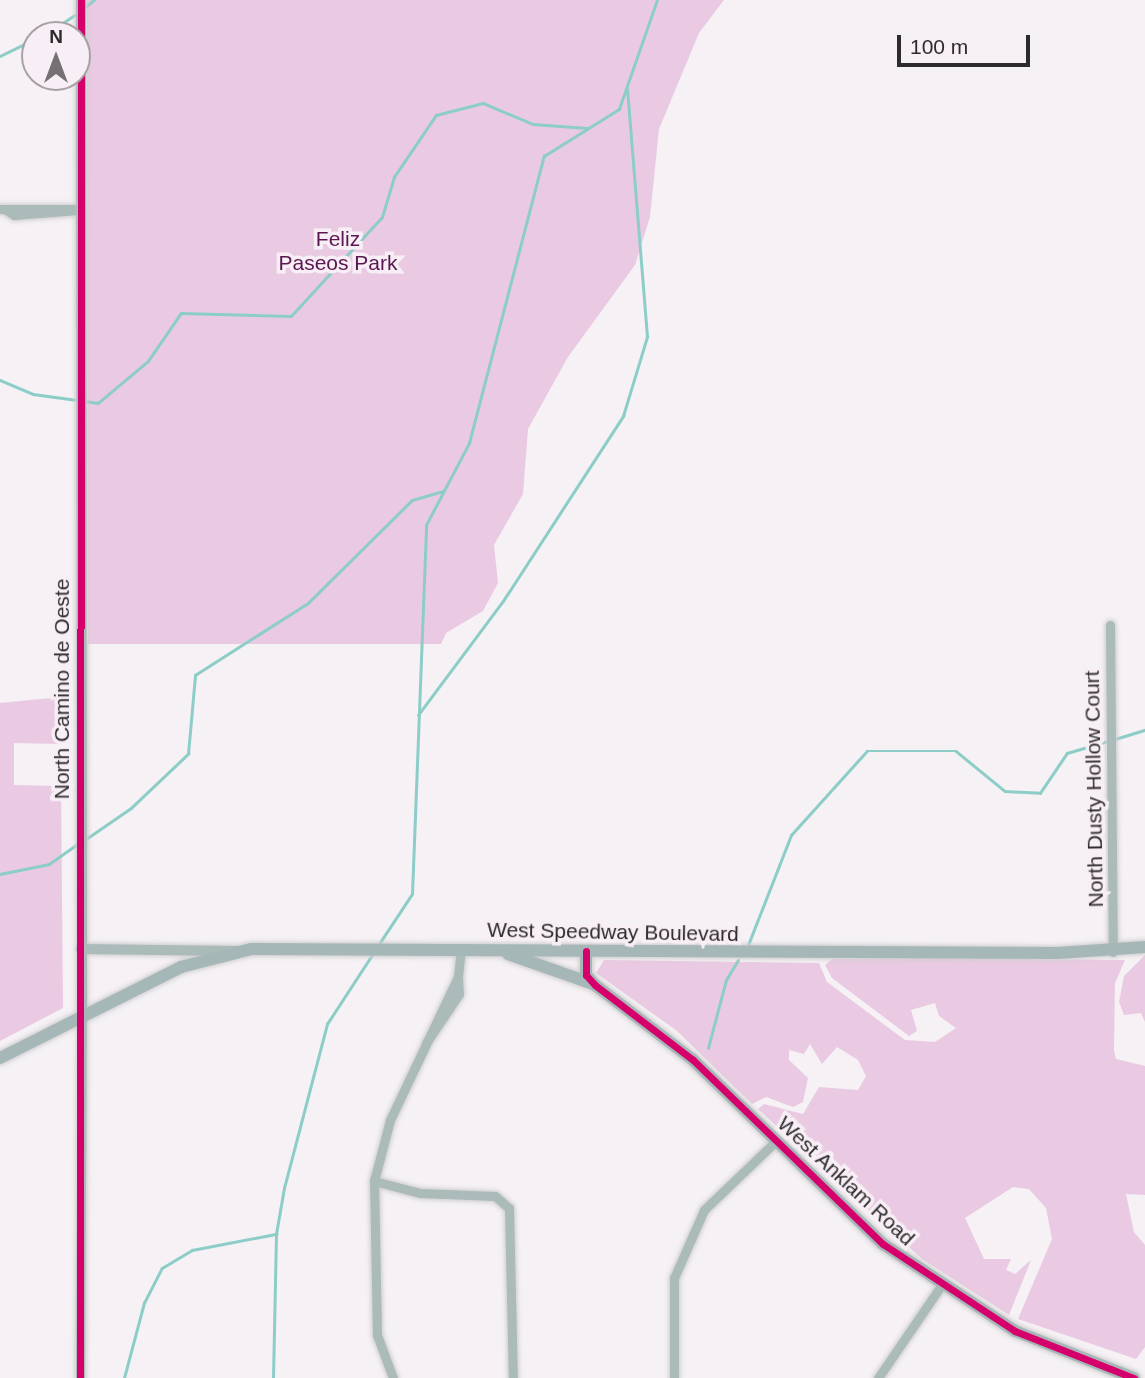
<!DOCTYPE html>
<html>
<head>
<meta charset="utf-8">
<style>
  body { margin:0 }
  #map { position:relative; width:1145px; height:1378px; overflow:hidden; background:#f5f1f4; font-family:Helvetica,sans-serif }
  div>[style] { position:absolute }
  [style*='--x'] { left:calc(var(--x)*1px); top:calc(var(--y)*1px); width:calc(var(--w)*1px); rotate:calc(var(--a)*1deg) }
  .green>* { inset:0; background:#eacae2 }
  .stream>* { height:2.5px; margin:-1.25px; padding:0 1.25px; transform-origin:1.25px; border-radius:1.25px; background:#8dcdc7 }
  .roads { filter:drop-shadow(0 0 2px #d0ced0) drop-shadow(0 0 2px #d0ced0) }
  .minor>* { height:9px; margin:-4.5px; padding:0 4.5px; transform-origin:4.5px; border-radius:4.5px; background:#aabbb9 }
  .tertiary>* { height:10px; margin:-5px; padding:0 5px; transform-origin:5px; border-radius:5px; background:#aabbb9 }
  .secondary>* { height:12px; margin:-6px; padding:0 6px; transform-origin:6px; border-radius:6px; background:#a6b7b7 }
  .cycleway>* { height:7px; margin:-3.5px; padding:0 3.5px; transform-origin:3.5px; border-radius:3.5px; background:#d6006c }
  span { translate:-50% -50%; white-space:nowrap; text-align:center; line-height:1.15; -webkit-text-stroke:7px #f7eff5; paint-order:stroke }
  .park-label { font-size:21px; color:#5b1750 }
  .street-label { font-size:21px; color:#2e2b2e }
  .north { position:absolute; left:21px; top:21px; width:70px; height:70px; box-sizing:border-box; background:#f7eff5; border:2px solid #a7a1a5; border-radius:50%; rotate:0deg; font-size:19px; font-weight:700; line-height:28px; text-align:center; color:#2e2b2e }
  .north::after { content:''; display:block; margin:auto; width:24px; height:32px; background:#747073; clip-path:polygon(50% 0,100% 100%,50% 72%,0 100%) }
  .scale { position:absolute; left:897px; top:35px; width:133px; height:32px; box-sizing:border-box; border:4px solid #2e2b2e; border-top:0; padding-left:9px; font-size:21px; line-height:24px; white-space:nowrap; color:#2e2b2e; -webkit-text-stroke:5px #f7eff5; paint-order:stroke }
</style>
</head>
<body>
<div id="map">
  <div class="green">
    <div style="clip-path:polygon(87px 0,724px 0,699px 33px,659px 129px,650px 217px,635px 265px,568px 357px,528px 429px,523px 494px,494px 545px,498px 583px,483px 611px,446px 633px,441px 644px,88px 644px)"></div>
    <div style="clip-path:polygon(61px 697px,60px 744px,14px 743px,14px 785px,61px 786px,63px 1008px,0 1041px,0 703px)"></div>
    <div style="clip-path:polygon(1145px 955px,1145px 1022px,1141px 1013px,1124px 1015px,1119px 1002px,1124px 976px)"></div>
    <div style="clip-path:polygon(916px 958px,1125px 960px,1115px 983px,1114px 1050px,1116px 1059px,1145px 1066px,1145px 1195px,1126px 1194px,1134px 1232px,1145px 1245px,1145px 1347px,1136px 1359px,1018px 1319px,1052px 1239px,1046px 1208px,1029px 1189px,1013px 1187px,965px 1218px,984px 1259px,1011px 1259px,1006px 1270px,1015px 1274px,1031px 1260px,1009px 1315px,922px 1259px,758px 1109px,764px 1104px,803px 1114px,819px 1087px,858px 1090px,866px 1076px,858px 1060px,837px 1047px,822px 1064px,810px 1044px,804px 1054px,789px 1050px,789px 1060px,808px 1078px,803px 1102px,793px 1107px,766px 1097px,752px 1104px,677px 1031px,596px 973px,604px 960px,819px 963px,827px 982px,905px 1040px,935px 1042px,956px 1028px,939px 1016px,935px 1003px,911px 1010px,917px 1031px,909px 1036px,832px 978px,825px 965px,832px 959px)"></div>
  </div>
  <div class="stream">
    <div style="--x:84;--y:8;--w:13;--a:-39"></div>
    <div style="--x:44;--y:35;--w:38;--a:-33"></div>
    <div style="--x:0;--y:56;--w:39;--a:-26"></div>
    <div style="--x:0;--y:380;--w:36;--a:23"></div>
    <div style="--x:33;--y:394;--w:44;--a:7.8"></div>
    <div style="--x:84;--y:401;--w:14;--a:8"></div>
    <div style="--x:98;--y:403;--w:65;--a:-40"></div>
    <div style="--x:148;--y:361;--w:58;--a:-55.5"></div>
    <div style="--x:181;--y:313;--w:110;--a:1.6"></div>
    <div style="--x:291;--y:316;--w:134;--a:-47.4"></div>
    <div style="--x:382;--y:217;--w:42;--a:-73.3"></div>
    <div style="--x:394;--y:177;--w:75;--a:-55.9"></div>
    <div style="--x:436;--y:115;--w:49;--a:-14.3"></div>
    <div style="--x:483;--y:103;--w:54;--a:22.8"></div>
    <div style="--x:533;--y:124;--w:54;--a:4.2"></div>
    <div style="--x:418;--y:715;--w:142;--a:-53.3"></div>
    <div style="--x:503;--y:601;--w:221;--a:-57"></div>
    <div style="--x:623;--y:416;--w:83;--a:-73.1"></div>
    <div style="--x:647;--y:337;--w:248;--a:-94.6"></div>
    <div style="--x:1115;--y:739;--w:31;--a:-17"></div>
    <div style="--x:86;--y:839;--w:55;--a:-34.6"></div>
    <div style="--x:131;--y:808;--w:79;--a:-43.5"></div>
    <div style="--x:188;--y:754;--w:79;--a:-84.9"></div>
    <div style="--x:195;--y:675;--w:134;--a:-32.5"></div>
    <div style="--x:308;--y:603;--w:146;--a:-44.7"></div>
    <div style="--x:412;--y:500;--w:33;--a:-16"></div>
    <div style="--x:0;--y:874;--w:50;--a:-11.5"></div>
    <div style="--x:49;--y:864;--w:35;--a:-35"></div>
    <div style="--x:379;--y:944;--w:60;--a:-56.6"></div>
    <div style="--x:412;--y:894;--w:369;--a:-87.8"></div>
    <div style="--x:426;--y:525;--w:93;--a:-62.3"></div>
    <div style="--x:469;--y:443;--w:297;--a:-75.4"></div>
    <div style="--x:544;--y:156;--w:89;--a:-32.1"></div>
    <div style="--x:619;--y:109;--w:115;--a:-70.8"></div>
    <div style="--x:748;--y:945;--w:118;--a:-68.6"></div>
    <div style="--x:791;--y:835;--w:113;--a:-47.9"></div>
    <div style="--x:867;--y:751;--w:89;--a:0"></div>
    <div style="--x:956;--y:751;--w:63;--a:39.2"></div>
    <div style="--x:1005;--y:791;--w:35;--a:3"></div>
    <div style="--x:1040;--y:793;--w:48;--a:-56"></div>
    <div style="--x:1067;--y:753;--w:43;--a:-16.3"></div>
    <div style="--x:708;--y:1048;--w:70;--a:-75.2"></div>
    <div style="--x:726;--y:980;--w:23;--a:-59"></div>
    <div style="--x:124;--y:1378;--w:78;--a:-75.1"></div>
    <div style="--x:144;--y:1303;--w:39;--a:-63"></div>
    <div style="--x:162;--y:1268;--w:35;--a:-31"></div>
    <div style="--x:192;--y:1250;--w:86;--a:-10.8"></div>
    <div style="--x:273;--y:1378;--w:144;--a:-88.8"></div>
    <div style="--x:276;--y:1234;--w:47;--a:-80.1"></div>
    <div style="--x:284;--y:1188;--w:170;--a:-75.3"></div>
    <div style="--x:327;--y:1024;--w:82;--a:-56.9"></div>
  </div>
  <div class="roads">
    <div class="minor">
      <div style="--x:0;--y:209;--w:81;--a:0"></div>
      <div style="--x:5;--y:209;--w:11;--a:34"></div>
      <div style="--x:14;--y:215;--w:64;--a:-4.5"></div>
      <div style="--x:1110;--y:625;--w:327;--a:89.5"></div>
      <div style="--x:458;--y:977;--w:28;--a:-84"></div>
      <div style="--x:374;--y:1181;--w:48;--a:14.6"></div>
      <div style="--x:420;--y:1193;--w:75;--a:2.3"></div>
      <div style="--x:495;--y:1196;--w:18;--a:41"></div>
      <div style="--x:509;--y:1208;--w:170;--a:88.7"></div>
      <div style="--x:80;--y:1378;--w:362;--a:-89.7"></div>
      <div style="--x:393;--y:1378;--w:46;--a:-110.4"></div>
      <div style="--x:377;--y:1335;--w:154;--a:-91.1"></div>
      <div style="--x:374;--y:1181;--w:63;--a:-75.3"></div>
      <div style="--x:390;--y:1120;--w:158;--a:-64.6"></div>
      <div style="--x:458;--y:977;--w:17;--a:87"></div>
      <div style="--x:459;--y:994;--w:59;--a:124"></div>
      <div style="--x:674;--y:1378;--w:100;--a:-90"></div>
      <div style="--x:674;--y:1278;--w:74;--a:-66.2"></div>
      <div style="--x:704;--y:1210;--w:98;--a:-43.8"></div>
      <div style="--x:878;--y:1378;--w:110;--a:-55.7"></div>
    </div>
    <div class="tertiary">
      <div style="--x:81;--y:0;--w:1016;--a:89.94"></div>
      <div style="--x:81;--y:949;--w:156;--a:0.7"></div>
    </div>
    <div class="secondary">
      <div style="--x:586;--y:951;--w:24;--a:90"></div>
      <div style="--x:586;--y:975;--w:13;--a:48"></div>
      <div style="--x:595;--y:985;--w:123;--a:37.4"></div>
      <div style="--x:693;--y:1060;--w:264;--a:44.1"></div>
      <div style="--x:883;--y:1244;--w:158;--a:33.4"></div>
      <div style="--x:1015;--y:1331;--w:128;--a:21.6"></div>
      <div style="--x:508;--y:954;--w:90;--a:19.4"></div>
      <div style="--x:0;--y:1058;--w:203;--a:-26.7"></div>
      <div style="--x:181;--y:967;--w:72;--a:-14.4"></div>
      <div style="--x:251;--y:949;--w:807;--a:0.28"></div>
      <div style="--x:1058;--y:953;--w:87;--a:-3.9"></div>
    </div>
  </div>
  <div class="cycleway">
    <div style="--x:586;--y:951;--w:24;--a:90"></div>
    <div style="--x:586;--y:975;--w:13;--a:48"></div>
    <div style="--x:595;--y:985;--w:123;--a:37.4"></div>
    <div style="--x:693;--y:1060;--w:264;--a:44.1"></div>
    <div style="--x:883;--y:1244;--w:158;--a:33.4"></div>
    <div style="--x:1015;--y:1331;--w:128;--a:21.6"></div>
    <div style="--x:80;--y:1378;--w:1378;--a:-89.96"></div>
  </div>
  <div class="park-label">
    <span style="left:338px;top:251px">Feliz<br>Paseos Park</span>
  </div>
  <div class="street-label">
    <span style="left:62px;top:689px;rotate:-90deg">North Camino de Oeste</span>
    <span style="left:1094px;top:789px;rotate:-91deg">North Dusty Hollow Court</span>
    <span style="left:613px;top:932px;rotate:1deg">West Speedway Boulevard</span>
    <span style="left:846px;top:1181px;rotate:43deg">West Anklam Road</span>
  </div>
  <div class="north">N</div>
  <div class="scale">100 m</div>
</div>
</body>
</html>
